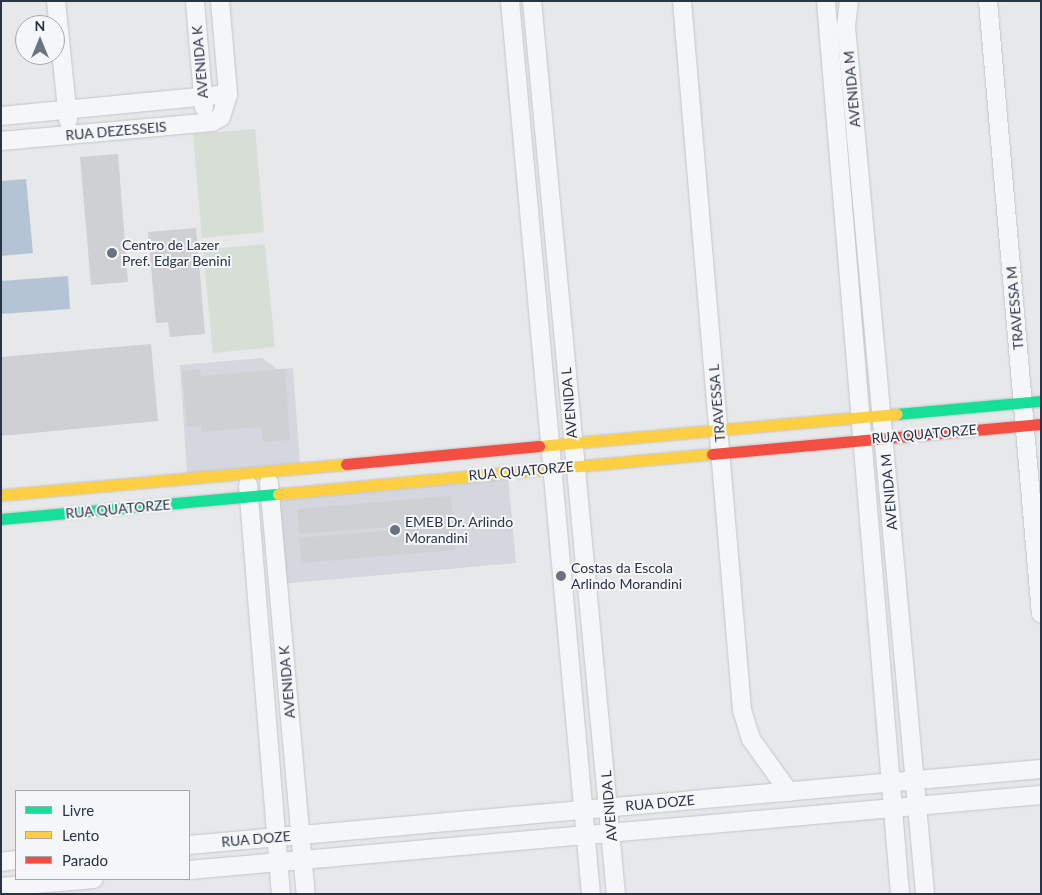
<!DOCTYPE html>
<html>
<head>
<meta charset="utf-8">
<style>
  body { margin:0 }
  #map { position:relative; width:1042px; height:895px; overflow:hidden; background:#e6e8ea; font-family:Lato,sans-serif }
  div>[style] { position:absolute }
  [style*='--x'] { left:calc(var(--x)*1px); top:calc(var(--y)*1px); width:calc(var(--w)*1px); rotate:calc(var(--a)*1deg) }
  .built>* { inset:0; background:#d4d7dd }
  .green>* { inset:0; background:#d6ded6 }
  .water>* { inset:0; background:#b4c4d5 }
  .building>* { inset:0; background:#ced0d3 }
  .roads { filter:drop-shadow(0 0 1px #c4c6c8) drop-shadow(0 0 1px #c4c6c8) }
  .street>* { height:18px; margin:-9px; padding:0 9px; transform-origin:9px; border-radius:9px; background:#f5f6f7 }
  .fast>* { height:11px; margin:-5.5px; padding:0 5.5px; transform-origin:5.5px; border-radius:5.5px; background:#16e098 }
  .slow>* { height:11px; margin:-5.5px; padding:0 5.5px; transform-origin:5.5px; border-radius:5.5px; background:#ffcf43 }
  .jam>* { height:11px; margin:-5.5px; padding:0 5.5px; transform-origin:5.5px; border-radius:5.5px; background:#f24e42 }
  .dots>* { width:14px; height:14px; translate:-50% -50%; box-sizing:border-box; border:2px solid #f4f6f9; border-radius:50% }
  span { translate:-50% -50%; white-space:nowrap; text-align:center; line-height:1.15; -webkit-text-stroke:4px #f4f6f9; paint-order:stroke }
  .street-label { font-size:14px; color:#2b3445 }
  .poi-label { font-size:14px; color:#2b3445 }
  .left { translate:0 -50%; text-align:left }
  .frame { position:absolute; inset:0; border:2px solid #2b3445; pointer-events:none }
  .legend { position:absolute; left:15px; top:790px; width:175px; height:90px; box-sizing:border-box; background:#f4f6f9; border:1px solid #a4a8b1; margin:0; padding:6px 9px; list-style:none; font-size:15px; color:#2b3445 }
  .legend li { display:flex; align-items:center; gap:10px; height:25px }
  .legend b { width:25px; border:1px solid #a4a8b1 }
  .north { position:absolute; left:15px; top:15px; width:50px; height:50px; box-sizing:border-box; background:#f4f6f9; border:1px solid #a4a8b1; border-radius:50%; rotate:0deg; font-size:14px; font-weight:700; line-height:20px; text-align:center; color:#2b3445 }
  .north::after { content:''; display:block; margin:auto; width:18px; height:22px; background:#6c737f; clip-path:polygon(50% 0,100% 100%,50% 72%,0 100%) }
</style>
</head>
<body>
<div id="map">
  <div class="built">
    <div style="clip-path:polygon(262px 358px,277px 369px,293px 368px,300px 463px,187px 474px,180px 365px)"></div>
    <div style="clip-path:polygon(508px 476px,516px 563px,281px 584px,274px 498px)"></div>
  </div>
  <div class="green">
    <div style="clip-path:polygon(255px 129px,264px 232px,202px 238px,193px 134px)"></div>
    <div style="clip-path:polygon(265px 244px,275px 347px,213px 353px,203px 250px)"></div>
  </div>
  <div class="water">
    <div style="clip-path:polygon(26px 179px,33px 253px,1px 256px,1px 181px)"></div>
    <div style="clip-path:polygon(68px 276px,70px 309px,1px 314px,1px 281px)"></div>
  </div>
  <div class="building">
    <div style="clip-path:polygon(118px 154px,128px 282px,91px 285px,80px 157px)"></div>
    <div style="clip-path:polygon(196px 228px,205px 334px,170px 337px,168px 322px,156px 323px,148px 232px)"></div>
    <div style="clip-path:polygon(151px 344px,158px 421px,1px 436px,1px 357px)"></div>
    <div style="clip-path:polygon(200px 369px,201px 376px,285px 369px,290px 440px,263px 442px,262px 427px,201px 432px,201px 426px,187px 427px,182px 371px)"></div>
    <div style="clip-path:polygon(451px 496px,455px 550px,301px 563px,299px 538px,401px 529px,401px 526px,299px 534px,297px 509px)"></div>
  </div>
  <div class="roads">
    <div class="street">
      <div style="--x:56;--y:1;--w:120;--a:84.2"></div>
      <div style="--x:195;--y:1;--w:107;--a:85.2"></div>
      <div style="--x:510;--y:1;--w:897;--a:84.82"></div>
      <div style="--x:532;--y:1;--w:897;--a:84.63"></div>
      <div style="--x:682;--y:1;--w:712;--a:85.16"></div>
      <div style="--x:742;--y:710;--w:30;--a:73"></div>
      <div style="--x:751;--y:739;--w:65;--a:54.4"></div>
      <div style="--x:826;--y:1;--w:896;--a:85.26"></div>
      <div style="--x:849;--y:1;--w:26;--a:97"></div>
      <div style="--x:846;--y:27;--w:871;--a:84.79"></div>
      <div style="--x:988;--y:1;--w:615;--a:85.06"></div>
      <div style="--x:1;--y:116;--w:228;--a:-5.5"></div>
      <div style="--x:1;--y:141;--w:212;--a:-5.1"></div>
      <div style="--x:212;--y:122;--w:10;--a:-29"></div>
      <div style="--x:221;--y:117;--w:24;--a:-73"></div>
      <div style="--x:228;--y:94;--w:93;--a:-94.9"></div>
      <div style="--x:269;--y:483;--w:413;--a:84.9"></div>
      <div style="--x:248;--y:485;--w:410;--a:85.4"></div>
      <div style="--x:189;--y:845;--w:855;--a:-5.1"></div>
      <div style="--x:1;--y:862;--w:15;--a:-8"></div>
      <div style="--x:189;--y:870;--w:855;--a:-5.03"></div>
      <div style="--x:1;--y:887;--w:93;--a:-4.9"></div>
    </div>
    <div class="fast">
      <div style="--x:897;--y:414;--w:145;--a:-5.2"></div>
      <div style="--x:1;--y:519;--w:278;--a:-5.2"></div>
    </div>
    <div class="slow">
      <div style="--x:539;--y:446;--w:359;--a:-5.1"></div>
      <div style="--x:278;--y:494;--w:436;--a:-5.3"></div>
      <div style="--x:1;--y:495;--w:346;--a:-5.1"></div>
    </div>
    <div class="jam">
      <div style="--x:712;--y:454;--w:330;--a:-5.2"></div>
      <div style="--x:346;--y:464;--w:194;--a:-5.3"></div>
    </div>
  </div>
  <div class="dots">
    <div style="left:112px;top:253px;background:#6c737f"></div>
    <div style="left:395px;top:530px;background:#6c737f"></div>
    <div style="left:561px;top:576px;background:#6c737f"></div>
  </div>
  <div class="street-label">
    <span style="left:200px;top:62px;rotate:-95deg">AVENIDA K</span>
    <span style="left:852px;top:89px;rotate:-95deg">AVENIDA M</span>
    <span style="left:116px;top:131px;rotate:-5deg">RUA DEZESSEIS</span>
    <span style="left:1015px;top:308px;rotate:-95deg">TRAVESSA M</span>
    <span style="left:569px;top:403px;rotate:-95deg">AVENIDA L</span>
    <span style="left:717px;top:403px;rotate:-95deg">TRAVESSA L</span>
    <span style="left:924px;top:434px;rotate:-5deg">RUA QUATORZE</span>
    <span style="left:521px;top:471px;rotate:-5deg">RUA QUATORZE</span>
    <span style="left:889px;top:492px;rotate:-95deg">AVENIDA M</span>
    <span style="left:118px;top:509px;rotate:-5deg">RUA QUATORZE</span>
    <span style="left:287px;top:682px;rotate:-95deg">AVENIDA K</span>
    <span style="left:660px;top:803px;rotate:-5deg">RUA DOZE</span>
    <span style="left:609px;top:806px;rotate:-95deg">AVENIDA L</span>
    <span style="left:256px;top:839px;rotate:-5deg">RUA DOZE</span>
  </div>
  <div class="poi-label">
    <span class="left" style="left:122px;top:253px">Centro de Lazer<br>Pref. Edgar Benini</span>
    <span class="left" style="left:405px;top:530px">EMEB Dr. Arlindo<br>Morandini</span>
    <span class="left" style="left:571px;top:576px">Costas da Escola<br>Arlindo Morandini</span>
  </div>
  <div class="frame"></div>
  <ul class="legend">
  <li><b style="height:6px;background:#16e098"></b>Livre</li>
  <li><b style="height:6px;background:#ffcf43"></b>Lento</li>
  <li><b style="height:6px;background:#f24e42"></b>Parado</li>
  </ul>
  <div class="north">N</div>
</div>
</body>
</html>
